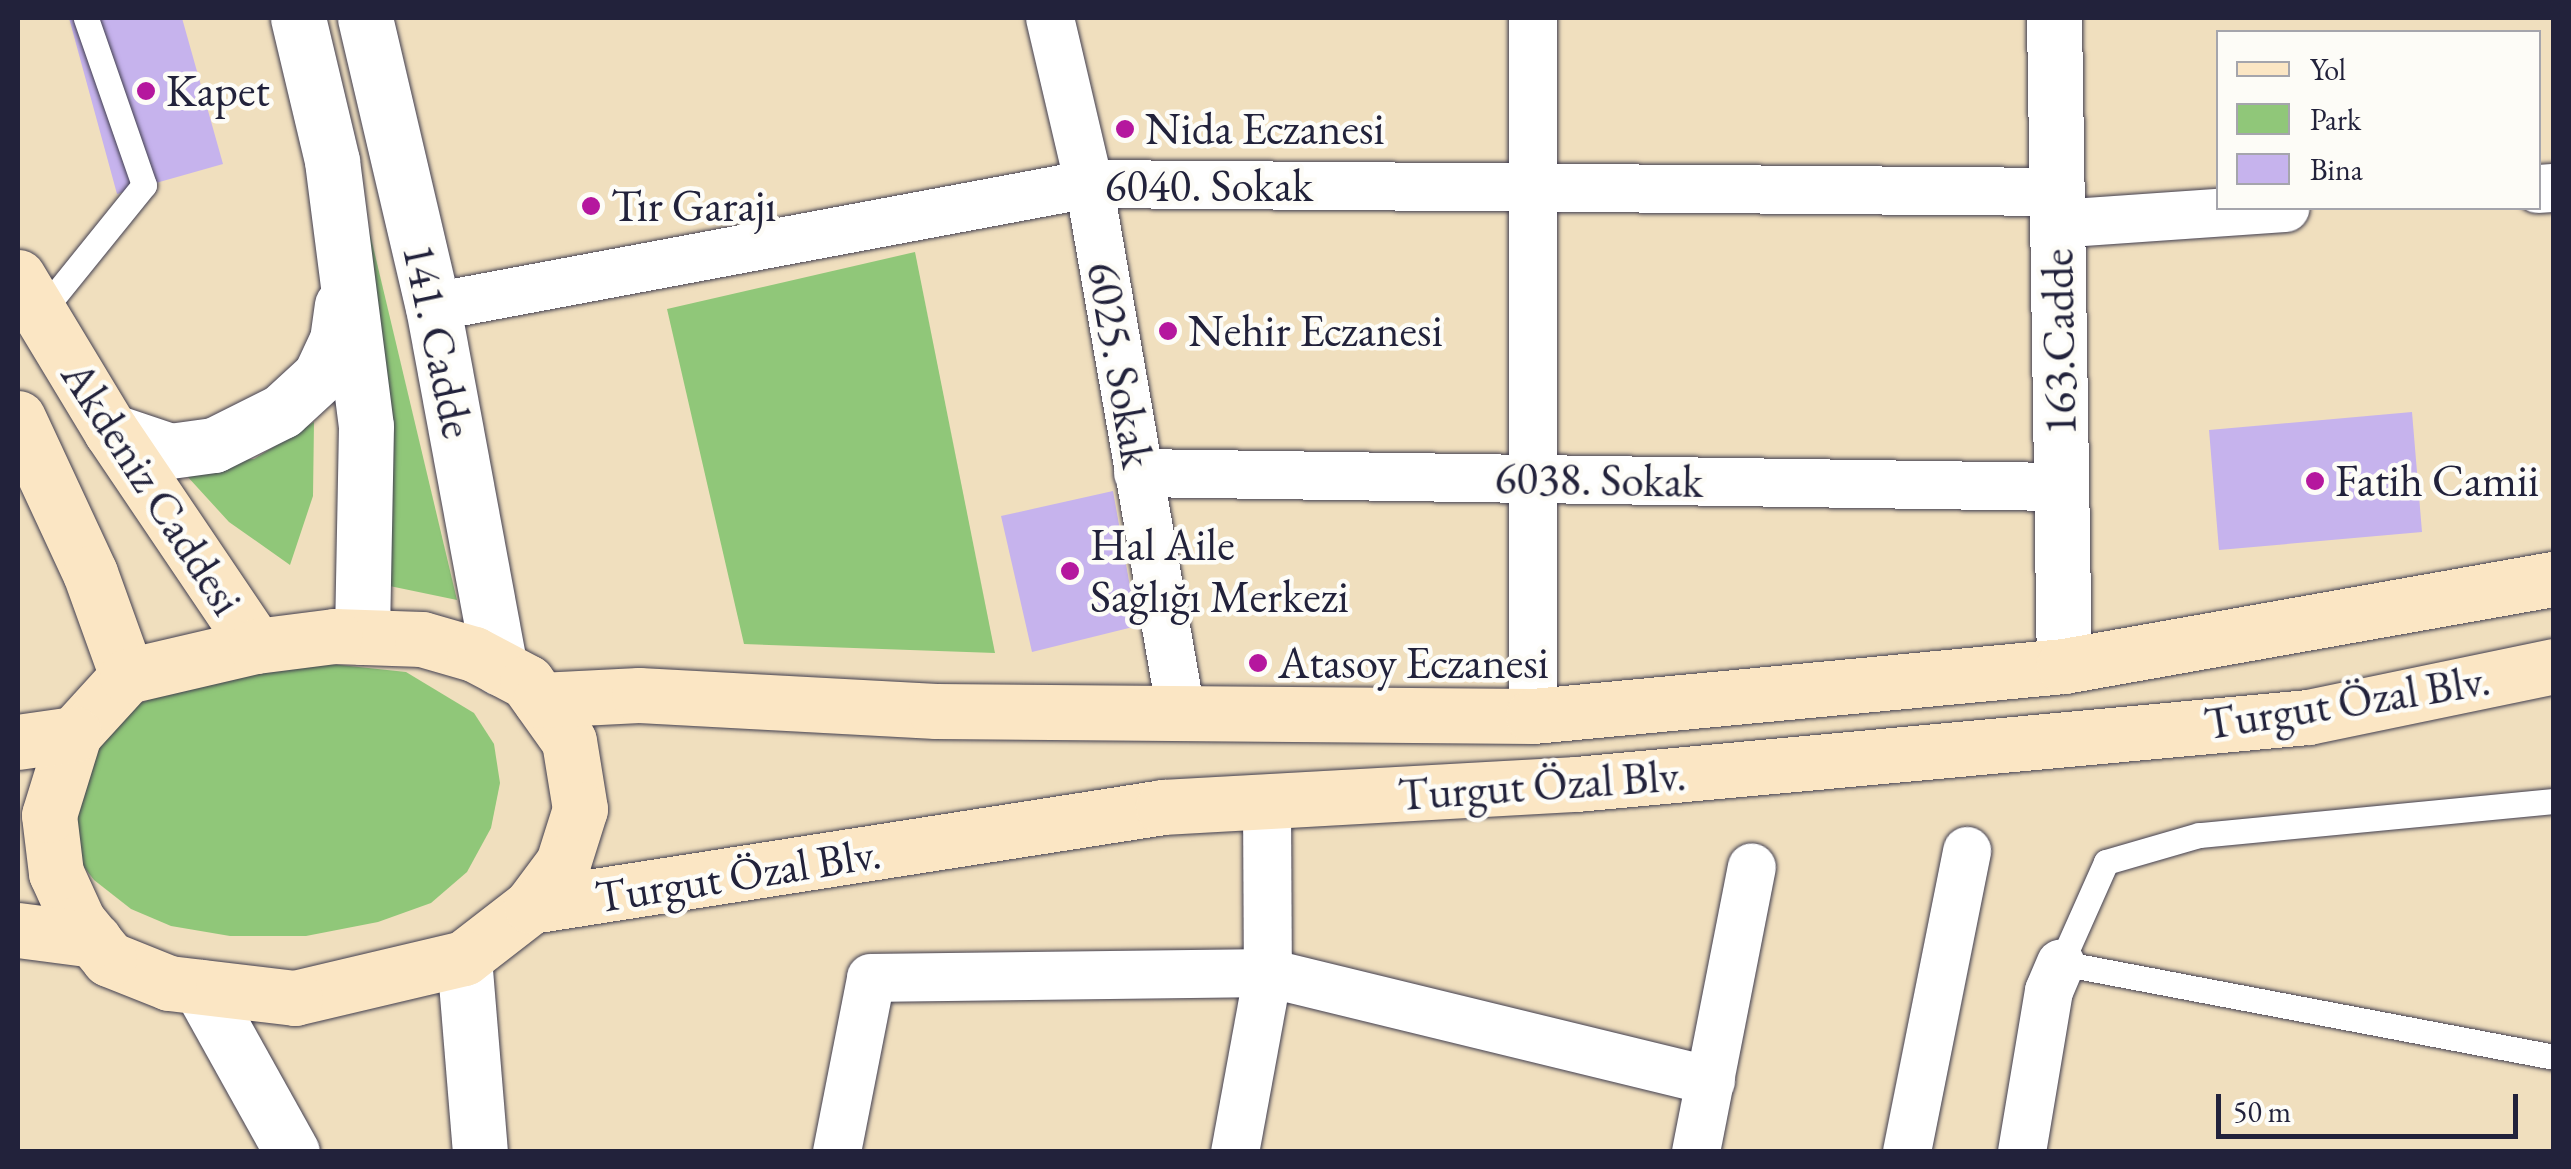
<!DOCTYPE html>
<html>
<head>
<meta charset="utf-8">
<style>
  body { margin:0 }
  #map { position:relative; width:2571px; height:1169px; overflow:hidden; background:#f0dfbe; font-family:"EB Garamond",serif }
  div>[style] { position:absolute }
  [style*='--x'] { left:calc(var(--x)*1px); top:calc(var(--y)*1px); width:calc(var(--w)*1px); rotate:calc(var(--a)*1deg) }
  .green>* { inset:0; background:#90c779 }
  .building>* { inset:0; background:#c6b3ed }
  .roads { filter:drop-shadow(0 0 2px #413e4f) drop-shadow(0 0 2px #413e4f) }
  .service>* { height:25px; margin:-12.5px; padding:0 12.5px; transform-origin:12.5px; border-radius:12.5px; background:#fff }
  .minor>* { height:48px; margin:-24px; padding:0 24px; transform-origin:24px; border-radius:24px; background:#fff }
  .tertiary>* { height:55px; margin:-27.5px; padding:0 27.5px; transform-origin:27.5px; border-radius:27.5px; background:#fff }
  .secondary>* { height:55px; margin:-27.5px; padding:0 27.5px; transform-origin:27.5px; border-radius:27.5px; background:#fbe6c4 }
  .dots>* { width:28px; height:28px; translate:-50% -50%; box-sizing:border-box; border:5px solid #fdfcf7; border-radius:50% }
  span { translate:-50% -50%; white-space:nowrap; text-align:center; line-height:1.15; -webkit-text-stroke:9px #fdfcf7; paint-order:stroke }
  .poi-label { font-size:45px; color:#22223b }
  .left { translate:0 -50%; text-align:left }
  .street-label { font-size:45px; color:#22223b }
  .frame { position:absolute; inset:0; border:20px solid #22223b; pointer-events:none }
  .legend { position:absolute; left:2216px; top:30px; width:325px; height:180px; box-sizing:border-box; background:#fdfcf7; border:2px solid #a5a5ac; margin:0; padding:12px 18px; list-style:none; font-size:30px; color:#22223b }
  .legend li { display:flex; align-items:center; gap:20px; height:50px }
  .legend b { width:50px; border:2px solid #a5a5ac }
  .scale { position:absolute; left:2216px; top:1094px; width:302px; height:45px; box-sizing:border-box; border:5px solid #22223b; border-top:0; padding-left:12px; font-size:30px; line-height:35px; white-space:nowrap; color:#22223b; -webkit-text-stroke:8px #fdfcf7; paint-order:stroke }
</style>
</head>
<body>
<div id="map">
  <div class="green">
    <div style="clip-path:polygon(362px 200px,457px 600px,380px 584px)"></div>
    <div style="clip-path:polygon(915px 252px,995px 653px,744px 644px,667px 309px)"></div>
    <div style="clip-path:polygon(314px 422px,313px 496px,290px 565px,229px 522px,176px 464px,254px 459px)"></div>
    <div style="clip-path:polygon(321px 663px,406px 672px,474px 713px,494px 744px,500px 783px,491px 828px,467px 872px,431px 903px,378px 922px,306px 936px,230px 936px,171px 926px,131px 909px,94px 880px,74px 854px,75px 768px,121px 710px,206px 679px)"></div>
  </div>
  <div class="building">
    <div style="clip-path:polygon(69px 18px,182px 18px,223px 164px,117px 194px)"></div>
    <div style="clip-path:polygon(2412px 412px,2422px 532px,2219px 550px,2209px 430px)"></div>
    <div style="clip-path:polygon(1113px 491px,1137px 626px,1032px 652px,1001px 516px)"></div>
  </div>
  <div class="roads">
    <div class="service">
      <div style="--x:39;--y:315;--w:167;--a:-51.1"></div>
      <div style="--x:144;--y:185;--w:177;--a:-109.2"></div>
      <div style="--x:2554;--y:801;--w:357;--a:174.5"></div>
      <div style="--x:2199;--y:835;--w:97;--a:163.8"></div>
      <div style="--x:2106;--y:862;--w:111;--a:114"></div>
      <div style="--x:2061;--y:963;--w:502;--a:10.79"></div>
    </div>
    <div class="minor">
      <div style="--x:1050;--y:18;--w:171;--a:76.8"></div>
      <div style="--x:1089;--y:184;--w:537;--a:80.13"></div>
      <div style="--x:2538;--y:189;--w:16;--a:-4"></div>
      <div style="--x:2057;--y:224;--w:229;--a:-4"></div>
      <div style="--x:433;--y:307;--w:667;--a:-10.62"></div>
      <div style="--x:1089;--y:184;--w:967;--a:0.47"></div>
      <div style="--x:1138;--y:473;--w:923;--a:0.87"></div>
      <div style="--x:1533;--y:716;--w:698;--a:-90"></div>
      <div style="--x:1267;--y:802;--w:171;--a:89.7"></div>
      <div style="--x:1268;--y:973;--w:456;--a:13.7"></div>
      <div style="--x:837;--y:1152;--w:177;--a:-78.9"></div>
      <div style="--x:871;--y:978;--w:397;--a:-0.7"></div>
      <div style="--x:1268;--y:973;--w:182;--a:100.4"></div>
      <div style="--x:1696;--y:1152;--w:290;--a:-78.9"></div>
      <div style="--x:1907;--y:1152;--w:307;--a:-78.7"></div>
      <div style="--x:2022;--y:1152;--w:163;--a:-80.5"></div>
      <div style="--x:2049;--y:991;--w:30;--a:-67"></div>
    </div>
    <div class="tertiary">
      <div style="--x:298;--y:18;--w:147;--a:76.6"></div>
      <div style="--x:332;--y:161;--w:267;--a:82.7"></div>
      <div style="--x:366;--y:426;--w:211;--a:91.1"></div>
      <div style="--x:365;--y:18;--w:297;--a:76.8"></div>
      <div style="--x:433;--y:307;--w:367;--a:79.5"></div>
      <div style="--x:2054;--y:18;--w:648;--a:89.12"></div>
      <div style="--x:111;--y:431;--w:62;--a:18.7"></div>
      <div style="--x:170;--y:451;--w:44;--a:-7.8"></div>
      <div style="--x:214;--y:445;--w:76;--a:-26.6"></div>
      <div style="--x:282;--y:411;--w:52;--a:-42.6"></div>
      <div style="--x:320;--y:376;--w:40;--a:-65"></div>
      <div style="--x:337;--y:340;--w:35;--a:-82"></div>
      <div style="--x:464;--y:958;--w:195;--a:85.3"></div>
      <div style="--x:200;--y:987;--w:189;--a:60.9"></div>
    </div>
    <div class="secondary">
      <div style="--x:18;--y:277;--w:180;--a:58.9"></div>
      <div style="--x:111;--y:431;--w:259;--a:56"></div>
      <div style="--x:18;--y:418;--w:171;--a:65.1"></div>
      <div style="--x:90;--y:573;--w:109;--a:70.2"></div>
      <div style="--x:334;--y:636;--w:88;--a:2"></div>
      <div style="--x:422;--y:639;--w:54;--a:16.1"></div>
      <div style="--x:474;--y:654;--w:60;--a:27.8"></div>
      <div style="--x:527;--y:682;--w:72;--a:54.6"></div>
      <div style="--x:569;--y:741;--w:69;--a:80.8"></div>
      <div style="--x:580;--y:809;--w:57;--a:107.5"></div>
      <div style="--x:563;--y:863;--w:54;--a:126.7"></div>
      <div style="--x:531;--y:906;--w:85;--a:142.2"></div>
      <div style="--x:464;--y:958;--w:174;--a:166.7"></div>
      <div style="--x:295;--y:998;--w:127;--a:-173.2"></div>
      <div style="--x:169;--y:983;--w:65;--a:-158.2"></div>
      <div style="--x:109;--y:959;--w:49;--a:-129.2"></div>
      <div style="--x:78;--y:921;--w:53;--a:-114.6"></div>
      <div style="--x:56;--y:873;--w:58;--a:-96.9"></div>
      <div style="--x:49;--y:815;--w:85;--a:-72.8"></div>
      <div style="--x:74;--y:734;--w:79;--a:-47.6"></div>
      <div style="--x:127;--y:676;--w:132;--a:-13.1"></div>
      <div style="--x:256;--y:646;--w:79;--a:-7.3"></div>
      <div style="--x:540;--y:700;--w:99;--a:-2.9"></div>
      <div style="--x:639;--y:695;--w:297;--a:3.1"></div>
      <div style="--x:936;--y:711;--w:597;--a:0.48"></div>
      <div style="--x:1533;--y:716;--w:533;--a:-5.38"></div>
      <div style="--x:2064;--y:666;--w:498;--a:-10.1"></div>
      <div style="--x:18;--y:742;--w:57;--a:-8.1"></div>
      <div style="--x:531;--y:906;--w:640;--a:-8.9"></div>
      <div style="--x:1163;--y:807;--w:414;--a:-3.2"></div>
      <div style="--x:1576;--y:784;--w:735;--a:-5.23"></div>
      <div style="--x:2308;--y:717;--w:251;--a:-11.7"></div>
      <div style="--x:18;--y:930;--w:77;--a:7.5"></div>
    </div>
  </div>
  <div class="dots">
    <div style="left:146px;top:91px;background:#b5179e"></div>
    <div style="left:1125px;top:129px;background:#b5179e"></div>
    <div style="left:591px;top:206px;background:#b5179e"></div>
    <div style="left:1168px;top:331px;background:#b5179e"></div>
    <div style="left:2315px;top:481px;background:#b5179e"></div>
    <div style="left:1070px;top:571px;background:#b5179e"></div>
    <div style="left:1258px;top:663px;background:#b5179e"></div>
  </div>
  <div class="poi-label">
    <span class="left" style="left:166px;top:91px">Kapet</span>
    <span class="left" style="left:1145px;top:129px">Nida Eczanesi</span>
    <span class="left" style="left:611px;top:206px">Tır Garajı</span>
    <span class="left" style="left:1188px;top:331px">Nehir Eczanesi</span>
    <span class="left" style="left:2335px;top:481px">Fatih Camii</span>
    <span class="left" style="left:1090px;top:571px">Hal Aile<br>Sağlığı Merkezi</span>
    <span class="left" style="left:1278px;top:663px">Atasoy Eczanesi</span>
  </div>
  <div class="street-label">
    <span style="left:1209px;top:186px">6040. Sokak</span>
    <span style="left:438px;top:341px;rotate:78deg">141. Cadde</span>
    <span style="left:2059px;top:342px;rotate:-91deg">163.Cadde</span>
    <span style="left:1120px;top:365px;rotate:80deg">6025. Sokak</span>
    <span style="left:1599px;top:480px;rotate:1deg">6038. Sokak</span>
    <span style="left:152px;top:488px;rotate:57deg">Akdeniz Caddesi</span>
    <span style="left:2347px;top:702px;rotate:-9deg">Turgut Özal Blv.</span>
    <span style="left:1542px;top:785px;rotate:-4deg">Turgut Özal Blv.</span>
    <span style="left:738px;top:875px;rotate:-9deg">Turgut Özal Blv.</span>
  </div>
  <div class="frame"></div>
  <ul class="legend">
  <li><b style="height:12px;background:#fbe6c4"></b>Yol</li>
  <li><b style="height:28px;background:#90c779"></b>Park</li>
  <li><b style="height:28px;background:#c6b3ed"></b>Bina</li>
  </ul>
  <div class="scale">50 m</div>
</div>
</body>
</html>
